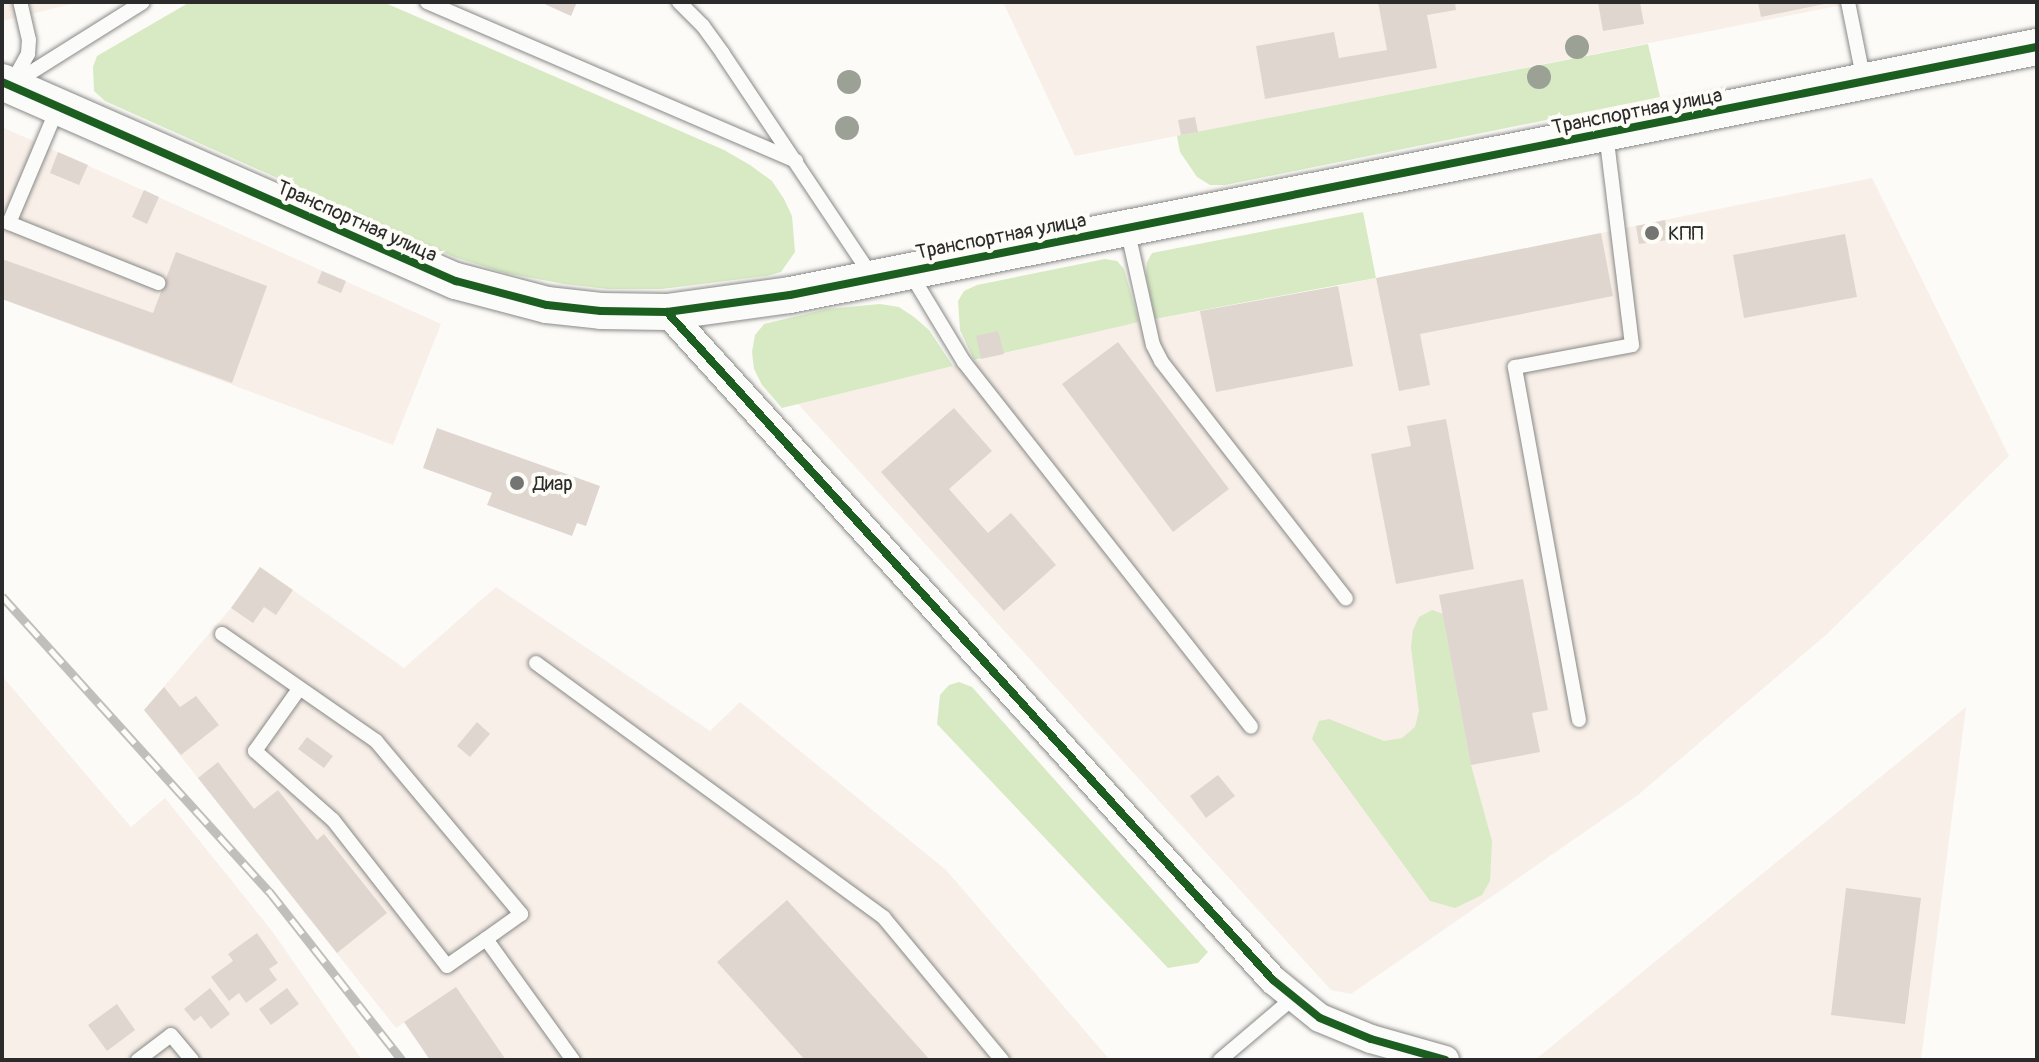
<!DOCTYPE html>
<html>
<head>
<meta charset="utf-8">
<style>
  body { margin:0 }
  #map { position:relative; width:2039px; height:1062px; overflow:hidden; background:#fcfbf8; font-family:Pangolin,sans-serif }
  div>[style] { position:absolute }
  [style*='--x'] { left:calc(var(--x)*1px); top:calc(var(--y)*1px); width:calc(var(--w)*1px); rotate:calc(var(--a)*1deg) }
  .built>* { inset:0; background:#f8efe8 }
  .green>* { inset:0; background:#d7eac3 }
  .building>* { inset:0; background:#e0d6d0 }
  .roads { filter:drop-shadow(0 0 2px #898987) drop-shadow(0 0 2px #898987) }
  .service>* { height:14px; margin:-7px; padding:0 7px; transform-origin:7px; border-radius:7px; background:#fbfbf9 }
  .minor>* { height:28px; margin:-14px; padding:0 14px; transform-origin:14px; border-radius:14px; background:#fbfbf9 }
  .tertiary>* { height:36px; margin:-18px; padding:0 18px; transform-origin:18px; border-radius:18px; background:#fbfbf9 }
  .rail>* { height:9px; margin-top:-4.5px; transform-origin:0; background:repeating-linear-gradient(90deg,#fdfcf7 0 18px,#c0bfbc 0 36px); box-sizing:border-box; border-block:2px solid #c0bfbc }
  .cycleway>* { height:8px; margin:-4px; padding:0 4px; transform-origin:4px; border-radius:4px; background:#1b5e20 }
  .trees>* { width:24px; height:24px; margin:-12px; border-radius:50%; background:#9ca196 }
  .dots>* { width:22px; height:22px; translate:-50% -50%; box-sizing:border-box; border:4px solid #fdfcf7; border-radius:50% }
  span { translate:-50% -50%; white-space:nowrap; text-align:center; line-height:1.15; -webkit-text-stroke:8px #fdfcf7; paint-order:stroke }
  .street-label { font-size:20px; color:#2b2b2b }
  .poi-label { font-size:20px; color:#2b2b2b }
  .left { translate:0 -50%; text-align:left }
  .frame { position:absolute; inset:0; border:4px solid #2b2b2b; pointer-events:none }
</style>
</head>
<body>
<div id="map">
  <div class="built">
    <div style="clip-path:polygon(2px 2px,80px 2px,2px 21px)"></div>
    <div style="clip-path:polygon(1003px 2px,1858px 2px,1075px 156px)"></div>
    <div style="clip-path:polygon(2px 127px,441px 324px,393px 445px,2px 299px)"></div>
    <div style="clip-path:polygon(1872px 178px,2009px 456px,1827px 634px,1638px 795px,1351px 994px,1331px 990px,798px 404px,1108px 328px,1338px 286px)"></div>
    <div style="clip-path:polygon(260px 567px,404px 668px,496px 587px,710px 731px,740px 702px,946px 870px,1110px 1060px,430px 1060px,405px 1022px,396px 1028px,144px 710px,231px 608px)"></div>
    <div style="clip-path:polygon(2px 676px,131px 827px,165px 798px,272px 931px,362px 1060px,2px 1060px)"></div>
    <div style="clip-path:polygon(1966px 707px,1921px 1060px,1535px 1060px)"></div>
  </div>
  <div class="green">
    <div style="clip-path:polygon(190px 2px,383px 2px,724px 150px,750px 165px,772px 181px,784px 199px,792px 216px,795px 252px,781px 272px,767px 276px,662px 289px,608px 289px,564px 284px,505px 273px,454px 257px,105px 101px,94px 91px,93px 67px,97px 56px)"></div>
    <div style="clip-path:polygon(1648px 44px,1660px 97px,1225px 185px,1210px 185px,1197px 177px,1180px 152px,1177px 136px,1181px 135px)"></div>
    <div style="clip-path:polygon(1363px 212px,1376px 278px,1155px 319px,1146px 275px,1147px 262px,1152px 253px)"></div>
    <div style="clip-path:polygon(1105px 259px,1117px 261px,1124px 269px,1139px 322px,974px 360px,960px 330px,958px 301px,964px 291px,977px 285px)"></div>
    <div style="clip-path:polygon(880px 304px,899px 307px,914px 317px,929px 330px,953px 366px,782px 408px,762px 385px,754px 369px,752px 352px,755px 335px,764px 324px,827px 309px)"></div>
    <div style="clip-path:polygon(1432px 610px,1443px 614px,1471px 765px,1492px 841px,1490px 881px,1482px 895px,1455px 908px,1430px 901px,1312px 739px,1319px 721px,1329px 719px,1384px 741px,1402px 738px,1415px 727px,1419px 711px,1411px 647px,1413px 630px,1419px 617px)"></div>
    <div style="clip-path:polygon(959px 682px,972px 687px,1208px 952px,1198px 963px,1168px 968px,937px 724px,940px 695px,949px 685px)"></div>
  </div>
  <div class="building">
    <div style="clip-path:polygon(540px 2px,577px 2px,571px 16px)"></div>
    <div style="clip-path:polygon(1378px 2px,1455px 2px,1456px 10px,1427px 15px,1437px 68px,1265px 99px,1256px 46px,1334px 32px,1339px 58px,1387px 50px)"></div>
    <div style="clip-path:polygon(1598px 2px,1640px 2px,1644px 24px,1603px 31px)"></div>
    <div style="clip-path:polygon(1758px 2px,1829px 2px,1829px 3px,1761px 17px)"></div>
    <div style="clip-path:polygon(1195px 117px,1198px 132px,1181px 135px,1178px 120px)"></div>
    <div style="clip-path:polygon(58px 152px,88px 165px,79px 185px,50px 173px)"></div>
    <div style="clip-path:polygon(144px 190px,159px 197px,147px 224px,132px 217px)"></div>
    <div style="clip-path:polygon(1665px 220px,1668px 240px,1639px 244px,1636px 226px)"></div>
    <div style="clip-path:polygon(1601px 233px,1613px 296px,1420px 334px,1430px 385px,1399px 391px,1376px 278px)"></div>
    <div style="clip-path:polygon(1845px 234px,1857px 297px,1744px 318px,1733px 255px)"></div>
    <div style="clip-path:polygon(176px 252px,267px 286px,232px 383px,2px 299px,2px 259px,153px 313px)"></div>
    <div style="clip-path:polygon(322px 271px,346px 281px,341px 293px,317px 283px)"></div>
    <div style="clip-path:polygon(1338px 286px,1353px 366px,1216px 392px,1200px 311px)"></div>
    <div style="clip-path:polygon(998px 331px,1004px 354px,981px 359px,976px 336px)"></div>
    <div style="clip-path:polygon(1118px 342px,1229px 489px,1173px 532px,1062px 384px)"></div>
    <div style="clip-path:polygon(954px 408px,992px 451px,949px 489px,988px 533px,1011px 513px,1056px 565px,1004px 611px,881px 472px)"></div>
    <div style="clip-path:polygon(1446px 419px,1474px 569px,1396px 584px,1371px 454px,1411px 446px,1407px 426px)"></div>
    <div style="clip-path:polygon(437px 428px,600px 486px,586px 526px,577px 523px,572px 536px,487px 505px,492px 493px,423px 468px)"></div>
    <div style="clip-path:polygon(260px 567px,293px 590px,276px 615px,264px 607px,253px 623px,231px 608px)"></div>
    <div style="clip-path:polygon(1523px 579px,1548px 710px,1532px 713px,1540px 752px,1471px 765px,1439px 595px)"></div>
    <div style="clip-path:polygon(164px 687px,180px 707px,196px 696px,219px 725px,181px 755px,144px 710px)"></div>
    <div style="clip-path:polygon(477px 722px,490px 734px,470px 757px,457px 746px)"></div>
    <div style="clip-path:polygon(307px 737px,333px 756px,324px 768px,298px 749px)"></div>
    <div style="clip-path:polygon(218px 762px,254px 809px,278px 790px,317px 840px,324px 834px,387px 913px,337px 953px,198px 778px)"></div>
    <div style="clip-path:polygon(1218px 775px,1235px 796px,1206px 818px,1190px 796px)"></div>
    <div style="clip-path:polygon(1846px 888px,1921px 898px,1905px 1024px,1831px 1015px)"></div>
    <div style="clip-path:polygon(787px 900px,930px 1060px,805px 1060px,717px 962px)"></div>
    <div style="clip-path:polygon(257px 933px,278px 963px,269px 969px,277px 980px,246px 1003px,239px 993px,229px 1001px,211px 977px,233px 961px,228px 954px)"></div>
    <div style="clip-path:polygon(456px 987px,506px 1060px,430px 1060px,404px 1022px)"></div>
    <div style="clip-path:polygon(210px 988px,230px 1014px,211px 1029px,201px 1016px,194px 1021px,184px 1009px)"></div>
    <div style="clip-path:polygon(287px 988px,299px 1004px,271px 1025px,259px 1009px)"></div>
    <div style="clip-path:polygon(117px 1004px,135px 1030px,107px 1051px,88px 1025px)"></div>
  </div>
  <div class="roads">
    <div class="service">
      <div style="--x:427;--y:2;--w:402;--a:23.3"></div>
      <div style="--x:679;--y:2;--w:34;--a:45"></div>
      <div style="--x:703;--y:26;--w:34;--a:54"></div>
      <div style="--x:723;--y:54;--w:270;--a:56.2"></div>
      <div style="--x:1848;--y:2;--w:81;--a:78.6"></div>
      <div style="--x:13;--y:81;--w:31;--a:-61"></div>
      <div style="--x:28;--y:54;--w:14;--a:-86"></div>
      <div style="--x:29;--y:40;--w:39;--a:-103"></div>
      <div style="--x:14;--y:83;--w:152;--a:-32.1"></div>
      <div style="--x:58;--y:107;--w:126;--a:112.9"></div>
      <div style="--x:9;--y:223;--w:161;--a:21.9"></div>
      <div style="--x:1127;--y:228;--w:120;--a:77.5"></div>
      <div style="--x:1153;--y:345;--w:18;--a:63"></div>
      <div style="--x:1161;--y:361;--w:301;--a:52.1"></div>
      <div style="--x:909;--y:271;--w:106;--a:58.9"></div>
      <div style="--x:964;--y:362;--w:464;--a:51.8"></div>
      <div style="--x:222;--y:634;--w:188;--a:34.8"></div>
      <div style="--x:376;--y:741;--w:226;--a:50"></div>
      <div style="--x:521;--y:914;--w:43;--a:144.5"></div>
      <div style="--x:486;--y:939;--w:149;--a:54.3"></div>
      <div style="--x:536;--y:663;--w:431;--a:36.2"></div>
      <div style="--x:884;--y:918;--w:185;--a:50.3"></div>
      <div style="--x:299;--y:689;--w:76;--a:125.4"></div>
      <div style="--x:255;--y:751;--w:104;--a:41.5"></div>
      <div style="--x:333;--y:820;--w:185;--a:52"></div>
      <div style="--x:447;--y:966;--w:47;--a:-34.7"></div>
      <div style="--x:1579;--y:720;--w:359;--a:-100.3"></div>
      <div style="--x:1515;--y:367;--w:119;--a:-10.6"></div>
      <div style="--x:1632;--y:345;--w:214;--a:-97"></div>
      <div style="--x:138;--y:1060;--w:41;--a:-37.1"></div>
      <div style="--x:171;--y:1035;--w:33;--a:50"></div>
      <div style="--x:1220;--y:1060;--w:96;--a:-40.3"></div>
    </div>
    <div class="minor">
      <div style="--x:667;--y:312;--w:902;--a:47.79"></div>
      <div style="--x:1273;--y:980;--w:60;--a:39"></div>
      <div style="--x:1320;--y:1018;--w:55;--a:22.4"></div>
      <div style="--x:1371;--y:1039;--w:77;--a:15.8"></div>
    </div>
    <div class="tertiary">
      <div style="--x:2;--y:82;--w:496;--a:23.7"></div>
      <div style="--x:456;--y:281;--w:94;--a:14.8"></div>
      <div style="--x:547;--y:305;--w:54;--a:6.3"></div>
      <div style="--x:601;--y:311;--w:66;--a:0.9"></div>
      <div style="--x:667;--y:312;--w:124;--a:-7.9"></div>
      <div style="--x:790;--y:295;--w:1271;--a:-11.25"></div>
    </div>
  </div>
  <div class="rail">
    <div style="--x:2;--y:596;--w:398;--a:47.9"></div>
    <div style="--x:269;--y:891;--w:215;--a:51.8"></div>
  </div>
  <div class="cycleway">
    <div style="--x:2;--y:82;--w:496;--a:23.7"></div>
    <div style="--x:456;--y:281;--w:94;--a:14.8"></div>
    <div style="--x:547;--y:305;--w:54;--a:6.3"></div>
    <div style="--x:601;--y:311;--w:66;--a:0.9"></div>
    <div style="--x:667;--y:312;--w:124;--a:-7.9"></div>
    <div style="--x:790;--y:295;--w:1271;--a:-11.25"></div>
    <div style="--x:667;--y:312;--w:902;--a:47.79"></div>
    <div style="--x:1273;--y:980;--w:60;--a:39"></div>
    <div style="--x:1320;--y:1018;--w:55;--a:22.4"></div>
    <div style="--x:1371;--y:1039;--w:77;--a:15.8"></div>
  </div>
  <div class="trees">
    <div style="left:1577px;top:47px"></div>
    <div style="left:1539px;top:77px"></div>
    <div style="left:849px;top:82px"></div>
    <div style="left:847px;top:128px"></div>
  </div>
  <div class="dots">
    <div style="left:1652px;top:233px;background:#747473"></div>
    <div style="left:517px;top:483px;background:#747473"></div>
  </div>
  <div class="street-label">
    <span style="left:1637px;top:111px;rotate:-11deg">Транспортная улица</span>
    <span style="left:357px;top:221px;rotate:24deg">Транспортная улица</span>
    <span style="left:1001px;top:236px;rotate:-11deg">Транспортная улица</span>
  </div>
  <div class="poi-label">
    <span class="left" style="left:1668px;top:233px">КПП</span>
    <span class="left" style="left:533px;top:483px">Диар</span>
  </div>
  <div class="frame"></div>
</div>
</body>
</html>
